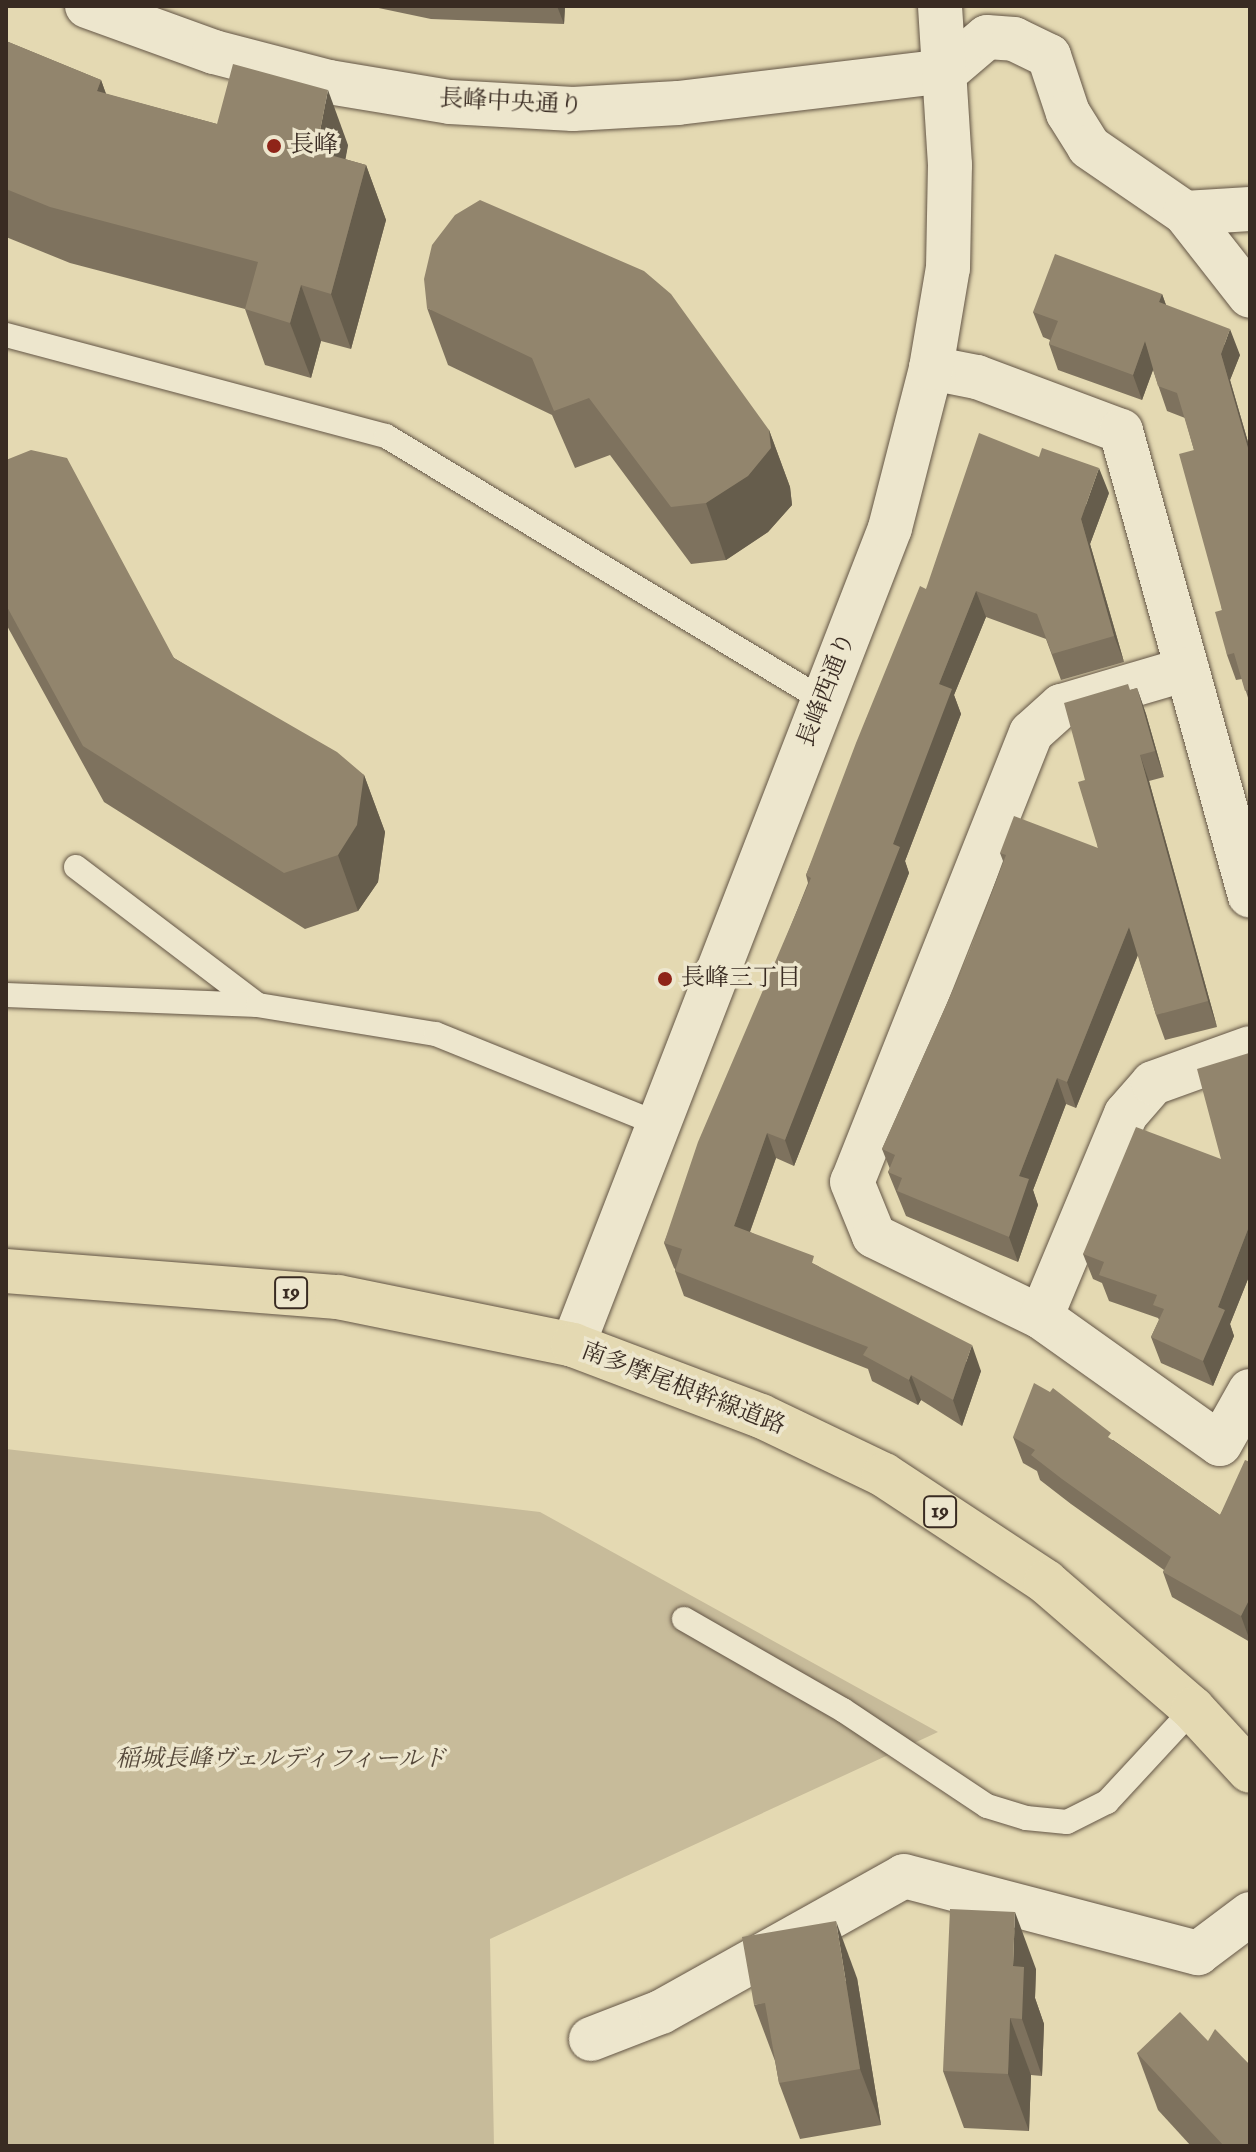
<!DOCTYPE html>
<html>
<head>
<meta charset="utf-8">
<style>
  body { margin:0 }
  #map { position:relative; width:1256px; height:2152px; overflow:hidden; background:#e4d9b2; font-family:"IM FELL English","Noto Serif JP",serif }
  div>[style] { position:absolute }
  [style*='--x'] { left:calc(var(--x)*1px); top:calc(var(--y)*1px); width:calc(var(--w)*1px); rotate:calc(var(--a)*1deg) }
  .green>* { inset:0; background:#c7bb9a }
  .roads { filter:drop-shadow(0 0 2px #645646) drop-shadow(0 0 2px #645646) }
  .service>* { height:24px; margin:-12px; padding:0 12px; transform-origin:12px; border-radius:12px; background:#ede6cd }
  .minor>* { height:44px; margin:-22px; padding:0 22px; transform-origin:22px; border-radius:22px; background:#ede6cd }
  .tertiary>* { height:44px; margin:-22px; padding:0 22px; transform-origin:22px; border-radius:22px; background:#ede6cd }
  .primary>* { height:44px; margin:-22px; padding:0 22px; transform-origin:22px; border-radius:22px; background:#e4d9b2 }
  .wall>* { inset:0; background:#7e725e }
  .shaded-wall>* { inset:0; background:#665d4c }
  .building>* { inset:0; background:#92856d }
  .dots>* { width:22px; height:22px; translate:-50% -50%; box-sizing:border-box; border:4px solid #ede6cd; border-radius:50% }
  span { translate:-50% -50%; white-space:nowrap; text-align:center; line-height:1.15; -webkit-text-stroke:7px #ede6cd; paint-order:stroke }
  .shield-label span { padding:2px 6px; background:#ede6cd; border:2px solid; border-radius:6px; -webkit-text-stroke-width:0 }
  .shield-label { font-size:22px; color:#392b22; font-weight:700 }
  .street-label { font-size:24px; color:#392b22 }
  .poi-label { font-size:24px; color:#392b22 }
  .left { translate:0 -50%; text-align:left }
  .park-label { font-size:24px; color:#55483a; font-style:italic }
  .frame { position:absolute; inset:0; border:8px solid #392b22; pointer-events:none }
</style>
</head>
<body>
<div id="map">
  <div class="green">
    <div style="clip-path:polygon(6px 1449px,540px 1512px,938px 1732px,490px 1939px,494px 2146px,6px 2146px)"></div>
  </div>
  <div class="roads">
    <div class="service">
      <div style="--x:6;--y:335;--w:393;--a:14.9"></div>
      <div style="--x:386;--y:436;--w:511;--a:31.14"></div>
      <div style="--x:76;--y:867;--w:228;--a:37.2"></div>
      <div style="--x:6;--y:995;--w:252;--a:2.3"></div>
      <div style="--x:258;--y:1005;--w:180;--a:9.3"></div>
      <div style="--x:436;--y:1034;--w:237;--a:22"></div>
      <div style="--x:684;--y:1619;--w:183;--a:29.8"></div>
      <div style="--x:843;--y:1710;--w:173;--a:33.7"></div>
      <div style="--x:987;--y:1806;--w:41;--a:17.1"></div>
      <div style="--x:1026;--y:1818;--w:41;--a:5.6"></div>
      <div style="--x:1067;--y:1822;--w:45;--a:-26.6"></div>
      <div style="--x:1107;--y:1802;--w:127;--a:-47.2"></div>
    </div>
    <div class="minor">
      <div style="--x:947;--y:71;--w:52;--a:-40.4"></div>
      <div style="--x:987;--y:37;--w:27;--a:4"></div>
      <div style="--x:1014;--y:39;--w:39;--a:26"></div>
      <div style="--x:1049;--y:56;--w:60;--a:71.6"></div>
      <div style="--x:1068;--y:113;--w:40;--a:58"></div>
      <div style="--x:1089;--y:147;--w:116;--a:34.5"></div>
      <div style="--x:1185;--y:213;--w:65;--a:-3.5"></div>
      <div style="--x:1185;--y:213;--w:105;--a:51.9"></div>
      <div style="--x:931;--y:368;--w:47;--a:11.1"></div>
      <div style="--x:977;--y:377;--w:154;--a:20.6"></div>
      <div style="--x:1121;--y:431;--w:482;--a:74.5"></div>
      <div style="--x:1187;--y:669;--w:131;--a:163.6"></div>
      <div style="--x:1061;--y:706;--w:40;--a:138"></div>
      <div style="--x:1031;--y:733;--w:483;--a:111.7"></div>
      <div style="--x:852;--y:1182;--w:58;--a:67.8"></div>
      <div style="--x:874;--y:1236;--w:186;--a:25.9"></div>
      <div style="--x:1041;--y:1317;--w:219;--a:35.4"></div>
      <div style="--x:1220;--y:1444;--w:61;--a:-60.5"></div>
      <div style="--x:1041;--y:1317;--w:220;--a:-67.3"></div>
      <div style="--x:1126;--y:1114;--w:41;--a:-48.9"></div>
      <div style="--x:1153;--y:1083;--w:103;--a:-19.8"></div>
      <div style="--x:591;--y:2039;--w:75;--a:-21.1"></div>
      <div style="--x:661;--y:2012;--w:278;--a:-29.2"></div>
      <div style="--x:904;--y:1876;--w:304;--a:14.7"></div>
      <div style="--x:1198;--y:1953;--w:65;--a:-36.9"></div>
    </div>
    <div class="tertiary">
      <div style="--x:87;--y:6;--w:135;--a:19.9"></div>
      <div style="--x:214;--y:52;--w:119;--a:14.6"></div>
      <div style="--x:329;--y:82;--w:123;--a:9.4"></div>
      <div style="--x:450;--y:102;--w:123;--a:3.3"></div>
      <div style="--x:573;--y:109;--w:105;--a:-3.3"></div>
      <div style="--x:678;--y:103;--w:271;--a:-6.8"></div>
      <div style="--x:573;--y:1345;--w:876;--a:-68.79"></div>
      <div style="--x:890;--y:528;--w:165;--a:-75.6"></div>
      <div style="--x:931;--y:368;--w:101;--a:-80.4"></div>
      <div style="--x:948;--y:268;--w:103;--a:-88.9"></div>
      <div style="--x:950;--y:165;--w:159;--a:-93.6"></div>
    </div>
    <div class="primary">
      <div style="--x:6;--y:1271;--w:333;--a:4.5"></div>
      <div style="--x:338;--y:1297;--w:240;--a:11.5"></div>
      <div style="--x:573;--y:1345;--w:201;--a:20.7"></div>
      <div style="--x:761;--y:1416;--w:136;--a:25.6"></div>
      <div style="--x:884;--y:1475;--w:194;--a:33.4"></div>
      <div style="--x:1046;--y:1582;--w:194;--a:40.8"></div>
      <div style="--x:1193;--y:1709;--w:84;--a:47.4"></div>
    </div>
  </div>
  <div class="wall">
    <div style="clip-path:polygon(369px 6px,565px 6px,564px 24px,431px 19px)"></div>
    <div style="clip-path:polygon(6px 41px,101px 80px,106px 94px,217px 124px,348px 145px,345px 159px,366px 165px,386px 220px,351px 349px,321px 341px,311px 378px,265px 365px,245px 309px,70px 263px,6px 237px)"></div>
    <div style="clip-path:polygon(1162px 294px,1166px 305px,1240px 355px,1230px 380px,1250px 449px,1250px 704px,1242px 679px,1236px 680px,1227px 655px,1222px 610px,1194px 450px,1185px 418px,1167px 411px,1153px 370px,1142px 400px,1058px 370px,1049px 344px,1050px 340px,1043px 337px,1033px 312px)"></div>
    <div style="clip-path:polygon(427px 308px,769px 430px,790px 487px,792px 505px,768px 532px,726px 560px,691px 564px,610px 455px,575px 468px,552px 415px,448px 365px)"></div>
    <div style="clip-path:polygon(6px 460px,174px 658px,364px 775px,385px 832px,378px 882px,358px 911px,305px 929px,104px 802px,6px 624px)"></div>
    <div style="clip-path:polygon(1109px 493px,1090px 544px,1124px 662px,1061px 680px,1046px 639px,986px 617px,954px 695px,961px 714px,905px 861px,909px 873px,794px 1166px,776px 1158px,750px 1232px,818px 1266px,981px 1371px,962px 1426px,921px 1400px,918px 1405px,872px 1381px,868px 1369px,684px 1296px,675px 1271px,675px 1269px,674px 1268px,664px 1243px,808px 883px,806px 875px,926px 589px)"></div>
    <div style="clip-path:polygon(1137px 688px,1146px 714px,1164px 777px,1149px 781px,1217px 1027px,1165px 1040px,1156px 1015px,1138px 955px,1076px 1108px,1066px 1104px,1033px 1190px,1038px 1205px,1018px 1262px,906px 1216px,888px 1172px,890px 1169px,882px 1149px,969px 954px,1003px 861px,1000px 853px,1098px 848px,1085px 780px,1130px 690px)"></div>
    <div style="clip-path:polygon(1250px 1056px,1250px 1274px,1230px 1324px,1234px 1336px,1213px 1386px,1161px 1363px,1151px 1337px,1159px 1320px,1158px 1318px,1109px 1301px,1102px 1283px,1093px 1279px,1083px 1254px,1221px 1159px)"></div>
    <div style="clip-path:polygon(1013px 1437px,1113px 1440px,1220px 1515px,1250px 1462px,1250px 1642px,1172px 1597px,1163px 1572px,1164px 1570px,1071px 1504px,1040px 1480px,1037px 1471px,1023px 1463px)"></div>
    <div style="clip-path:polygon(1036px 1969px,1035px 1998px,1044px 2024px,1042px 2076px,1031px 2075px,1029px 2131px,964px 2128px,943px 2071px)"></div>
    <div style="clip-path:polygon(857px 1978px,881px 2125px,800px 2139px,779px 2083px,775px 2061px,754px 2005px)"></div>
    <div style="clip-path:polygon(1208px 2041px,1250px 2146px,1191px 2146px,1158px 2110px,1137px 2053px)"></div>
  </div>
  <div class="shaded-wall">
    <div style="clip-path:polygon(557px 6px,565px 6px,564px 24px)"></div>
    <div style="clip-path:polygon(101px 80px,121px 136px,97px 91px)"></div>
    <div style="clip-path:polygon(328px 90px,348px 145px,337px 207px,316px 151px)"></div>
    <div style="clip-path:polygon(366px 165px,386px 220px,351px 349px,331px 294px)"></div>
    <div style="clip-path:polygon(301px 285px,321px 341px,311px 378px,290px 323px)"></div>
    <div style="clip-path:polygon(1162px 294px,1171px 319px,1159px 302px)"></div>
    <div style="clip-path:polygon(1230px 329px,1240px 355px,1230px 380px,1250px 449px,1250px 455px,1221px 354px)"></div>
    <div style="clip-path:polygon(1145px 341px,1154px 367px,1142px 400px,1133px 375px)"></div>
    <div style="clip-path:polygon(769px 430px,790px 487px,792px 505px,768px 532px,726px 560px,706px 503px)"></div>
    <div style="clip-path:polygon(1099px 468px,1109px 493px,1090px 544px,1124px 662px,1114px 636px,1081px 519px)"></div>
    <div style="clip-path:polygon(976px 591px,986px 617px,954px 695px,961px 714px,905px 861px,909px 873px,794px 1166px,785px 1140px,893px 844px,939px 684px)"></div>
    <div style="clip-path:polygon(1137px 688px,1146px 714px,1164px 777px,1155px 751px)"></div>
    <div style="clip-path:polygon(1140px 755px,1149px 781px,1217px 1027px,1208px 1001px)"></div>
    <div style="clip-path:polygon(364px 775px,385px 832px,378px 882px,358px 911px,338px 855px)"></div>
    <div style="clip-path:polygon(1129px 927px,1139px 952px,1076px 1108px,1067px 1082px)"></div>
    <div style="clip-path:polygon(1057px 1078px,1066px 1104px,1033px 1190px,1038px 1205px,1018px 1262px,1009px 1237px,1019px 1176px)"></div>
    <div style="clip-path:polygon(767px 1133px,776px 1158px,743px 1251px,734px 1226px)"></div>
    <div style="clip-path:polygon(1250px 1224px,1250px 1274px,1230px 1324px,1234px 1336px,1213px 1386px,1203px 1361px,1218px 1307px)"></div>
    <div style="clip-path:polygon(972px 1345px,981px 1371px,962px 1426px,953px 1400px)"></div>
    <div style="clip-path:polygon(911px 1375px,921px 1400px,918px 1405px,909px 1380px)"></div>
    <div style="clip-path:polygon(1250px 1598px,1250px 1641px,1241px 1616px)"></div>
    <div style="clip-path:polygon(1015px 1912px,1036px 1969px,1035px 1998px,1044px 2024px,1042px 2076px,1022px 2019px,1013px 1966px)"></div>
    <div style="clip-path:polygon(836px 1921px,857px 1978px,881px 2125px,860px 2069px)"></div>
    <div style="clip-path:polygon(1010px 2018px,1031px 2075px,1029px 2131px,1008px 2074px)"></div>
  </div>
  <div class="building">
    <div style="clip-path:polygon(6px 41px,101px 80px,97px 91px,217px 124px,233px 64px,328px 90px,316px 151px,366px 165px,331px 294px,301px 285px,290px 323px,245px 309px,258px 262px,50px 207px,6px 189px)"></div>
    <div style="clip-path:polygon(480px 200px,644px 271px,671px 294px,769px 430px,771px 448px,748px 476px,706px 503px,671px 507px,589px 398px,554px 411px,532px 358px,427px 308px,424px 279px,432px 245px,455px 215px)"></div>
    <div style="clip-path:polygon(1055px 254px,1162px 294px,1159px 302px,1230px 329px,1221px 354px,1250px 455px,1250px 689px,1245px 691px,1234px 653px,1227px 655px,1215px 612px,1222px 610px,1179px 454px,1194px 450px,1177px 393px,1158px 386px,1145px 341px,1133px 375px,1049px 344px,1058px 321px,1033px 312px)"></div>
    <div style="clip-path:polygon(979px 433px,1039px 457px,1042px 448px,1099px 468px,1081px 519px,1114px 636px,1052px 654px,1037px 614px,976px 591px,939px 684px,952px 689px,893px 844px,900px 847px,785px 1140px,767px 1133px,734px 1226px,814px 1256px,812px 1263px,972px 1345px,953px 1400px,911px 1375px,909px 1380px,863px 1355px,868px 1347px,675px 1271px,682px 1249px,664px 1243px,698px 1142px,811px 878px,806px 875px,856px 743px,920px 586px,926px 589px)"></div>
    <div style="clip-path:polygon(31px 450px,67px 458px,174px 658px,337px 752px,364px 775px,357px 825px,338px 855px,284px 873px,83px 746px,6px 605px,6px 460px)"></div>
    <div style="clip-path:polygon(1128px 684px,1130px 690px,1137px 688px,1155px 751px,1140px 755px,1208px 1001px,1156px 1015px,1129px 927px,1067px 1082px,1057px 1078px,1019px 1176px,1029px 1179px,1009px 1237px,897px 1191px,902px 1178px,888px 1172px,895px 1155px,882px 1149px,969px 954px,1006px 855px,1000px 853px,1014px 816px,1098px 848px,1078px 782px,1085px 780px,1064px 703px)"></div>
    <div style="clip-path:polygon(1249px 1053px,1250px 1057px,1250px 1224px,1218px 1307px,1225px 1310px,1203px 1361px,1151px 1337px,1164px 1309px,1153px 1305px,1157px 1295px,1099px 1275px,1104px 1262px,1083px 1254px,1136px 1127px,1221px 1159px,1197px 1069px)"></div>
    <div style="clip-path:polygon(1034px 1383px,1050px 1392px,1053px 1388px,1111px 1433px,1108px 1437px,1220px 1515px,1245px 1460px,1250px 1462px,1250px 1598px,1241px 1616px,1163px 1572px,1171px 1557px,1062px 1479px,1031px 1455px,1035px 1450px,1013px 1437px)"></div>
    <div style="clip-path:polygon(950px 1909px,1015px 1912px,1013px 1966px,1024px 1967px,1022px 2019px,1010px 2018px,1008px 2074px,943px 2071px)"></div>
    <div style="clip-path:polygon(836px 1921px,860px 2069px,779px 2083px,765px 2003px,754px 2005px,742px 1937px)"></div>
    <div style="clip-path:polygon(1180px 2012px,1208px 2041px,1215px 2029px,1250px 2065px,1250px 2146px,1224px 2146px,1137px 2053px)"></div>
  </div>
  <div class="dots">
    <div style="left:274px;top:146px;background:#8f2418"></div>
    <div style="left:665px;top:979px;background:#8f2418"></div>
  </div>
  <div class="shield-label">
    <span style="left:291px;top:1293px">19</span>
    <span style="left:940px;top:1512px">19</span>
  </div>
  <div class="street-label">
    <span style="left:511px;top:103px;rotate:3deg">長峰中央通り</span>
    <span style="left:827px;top:690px;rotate:-69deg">長峰西通り</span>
    <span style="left:683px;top:1389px;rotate:21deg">南多摩尾根幹線道路</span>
  </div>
  <div class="poi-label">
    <span class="left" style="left:290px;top:146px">長峰</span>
    <span class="left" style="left:681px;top:979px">長峰三丁目</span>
  </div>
  <div class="park-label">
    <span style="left:281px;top:1760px">稲城長峰ヴェルディフィールド</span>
  </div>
  <div class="frame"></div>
</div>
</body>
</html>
